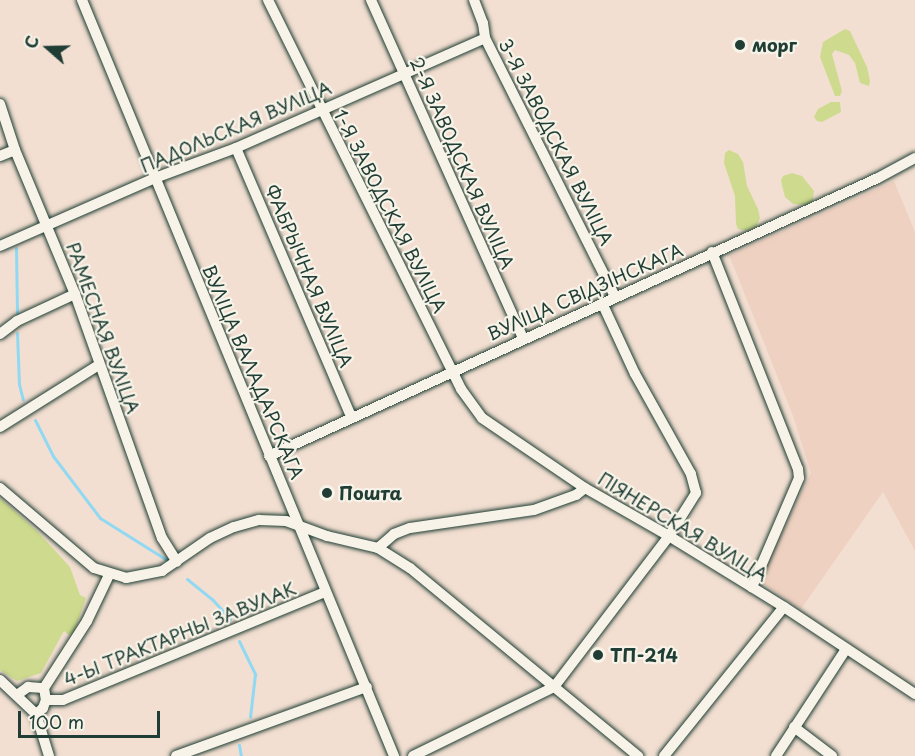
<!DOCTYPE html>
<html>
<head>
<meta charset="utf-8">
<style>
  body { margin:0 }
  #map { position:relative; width:915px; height:756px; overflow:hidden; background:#f2dfd1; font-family:"Playpen Sans",sans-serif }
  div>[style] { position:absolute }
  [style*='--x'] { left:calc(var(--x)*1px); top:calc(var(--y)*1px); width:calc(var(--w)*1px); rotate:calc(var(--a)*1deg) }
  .built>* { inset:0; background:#efd1c1 }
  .green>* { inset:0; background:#cedb8e }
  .stream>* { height:3px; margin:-1.5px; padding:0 1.5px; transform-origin:1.5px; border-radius:1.5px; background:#91d9f3 }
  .roads { filter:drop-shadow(0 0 2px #1f3d34) drop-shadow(0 0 2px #1f3d34) }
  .minor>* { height:10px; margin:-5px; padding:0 5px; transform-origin:5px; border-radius:5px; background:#f7f3e8 }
  .dots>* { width:16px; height:16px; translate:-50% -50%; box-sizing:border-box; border:3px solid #f7f3e8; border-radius:50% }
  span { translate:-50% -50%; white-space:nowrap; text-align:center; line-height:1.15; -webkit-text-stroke:4.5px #f7f3e8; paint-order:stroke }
  .poi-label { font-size:18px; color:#1f3d34; font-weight:700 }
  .left { translate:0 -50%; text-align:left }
  .street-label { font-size:18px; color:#1f3d34 }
  .north { position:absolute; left:18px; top:18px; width:60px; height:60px; -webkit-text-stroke:4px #f7f3e8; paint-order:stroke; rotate:290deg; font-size:16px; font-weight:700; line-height:24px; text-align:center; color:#1f3d34 }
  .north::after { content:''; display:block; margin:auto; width:21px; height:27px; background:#1f3d34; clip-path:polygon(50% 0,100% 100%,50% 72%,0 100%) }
  .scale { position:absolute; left:18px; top:711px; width:142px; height:27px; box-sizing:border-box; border:3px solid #1f3d34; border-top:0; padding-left:8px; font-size:18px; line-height:21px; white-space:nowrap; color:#1f3d34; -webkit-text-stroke:4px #f7f3e8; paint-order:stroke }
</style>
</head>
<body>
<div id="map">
  <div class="built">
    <div style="clip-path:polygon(894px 181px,915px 232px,915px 551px,883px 492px,801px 609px,759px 581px,811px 473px,793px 416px,729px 255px)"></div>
  </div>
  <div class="green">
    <div style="clip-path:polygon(845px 29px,850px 31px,867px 67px,870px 81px,869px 86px,860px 83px,855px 63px,849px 55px,835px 50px,832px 54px,842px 91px,840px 96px,835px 96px,820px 57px,823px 42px)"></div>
    <div style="clip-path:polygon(831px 102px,840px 102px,841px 112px,822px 122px,817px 121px,814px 117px,818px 109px)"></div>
    <div style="clip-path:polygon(729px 150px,738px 154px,743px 162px,747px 186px,758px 209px,760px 218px,756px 227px,747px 231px,738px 229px,736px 224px,735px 196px,724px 163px,725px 153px)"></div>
    <div style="clip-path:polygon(792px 173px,802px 176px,814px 191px,812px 205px,793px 204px,785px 197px,781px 181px,783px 176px)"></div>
    <div style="clip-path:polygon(0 498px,37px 531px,70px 567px,80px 595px,86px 598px,74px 632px,69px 635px,64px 631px,41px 673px,17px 681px,0 670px)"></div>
  </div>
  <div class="stream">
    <div style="--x:16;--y:248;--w:65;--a:89.1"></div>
    <div style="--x:17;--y:333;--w:51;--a:87.8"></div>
    <div style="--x:19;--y:384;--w:16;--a:76"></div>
    <div style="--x:35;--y:420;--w:40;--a:63.4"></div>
    <div style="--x:53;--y:456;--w:78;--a:52.8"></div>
    <div style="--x:100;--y:518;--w:79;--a:32.1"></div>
    <div style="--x:187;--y:579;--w:32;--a:39"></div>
    <div style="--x:212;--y:599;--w:27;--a:48"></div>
    <div style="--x:239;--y:641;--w:37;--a:64"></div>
    <div style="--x:255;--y:674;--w:43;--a:96.6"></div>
    <div style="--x:239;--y:745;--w:11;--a:80"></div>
  </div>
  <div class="roads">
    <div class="minor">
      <div style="--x:82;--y:0;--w:818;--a:67.57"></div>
      <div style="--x:268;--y:0;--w:434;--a:63.6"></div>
      <div style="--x:461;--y:389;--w:36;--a:54"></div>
      <div style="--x:482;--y:418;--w:125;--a:34.2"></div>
      <div style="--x:585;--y:488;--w:97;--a:29.7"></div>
      <div style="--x:669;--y:536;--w:135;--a:31.7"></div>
      <div style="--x:784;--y:607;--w:157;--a:33.6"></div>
      <div style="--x:371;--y:0;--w:372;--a:65.8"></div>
      <div style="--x:474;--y:0;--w:25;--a:69"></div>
      <div style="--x:483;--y:23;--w:15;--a:82"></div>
      <div style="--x:485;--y:38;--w:289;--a:63.3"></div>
      <div style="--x:0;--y:104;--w:48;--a:71.9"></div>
      <div style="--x:15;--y:150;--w:156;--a:67.4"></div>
      <div style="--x:75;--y:294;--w:259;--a:70.4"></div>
      <div style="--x:162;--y:538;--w:28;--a:58"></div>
      <div style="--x:236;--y:148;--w:294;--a:66.8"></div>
      <div style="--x:0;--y:156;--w:16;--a:-22"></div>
      <div style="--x:0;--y:246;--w:169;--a:-23.7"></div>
      <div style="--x:155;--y:178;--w:86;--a:-20.3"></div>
      <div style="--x:236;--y:148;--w:272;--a:-23.8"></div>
      <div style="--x:712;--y:252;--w:233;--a:68.4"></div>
      <div style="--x:798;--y:469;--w:9;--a:84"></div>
      <div style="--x:799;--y:478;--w:119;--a:113.3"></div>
      <div style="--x:0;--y:334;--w:21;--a:-37"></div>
      <div style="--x:17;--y:321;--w:64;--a:-25"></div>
      <div style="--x:0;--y:427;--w:117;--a:-32.1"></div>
      <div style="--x:269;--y:456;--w:669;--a:-24.54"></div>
      <div style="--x:878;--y:178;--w:42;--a:-28.4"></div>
      <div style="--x:0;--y:488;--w:123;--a:40.4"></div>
      <div style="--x:94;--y:568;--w:34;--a:17"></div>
      <div style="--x:126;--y:578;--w:37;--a:-11"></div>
      <div style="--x:162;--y:571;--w:58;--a:-34.5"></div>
      <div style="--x:210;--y:538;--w:26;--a:-25"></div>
      <div style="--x:234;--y:527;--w:26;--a:-16"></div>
      <div style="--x:259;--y:520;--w:27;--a:2"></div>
      <div style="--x:286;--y:521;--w:44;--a:20.1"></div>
      <div style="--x:327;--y:536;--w:52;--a:13.2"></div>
      <div style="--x:378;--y:548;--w:38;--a:32"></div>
      <div style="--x:410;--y:568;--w:296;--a:39.5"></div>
      <div style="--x:378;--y:548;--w:21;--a:-41"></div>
      <div style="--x:394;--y:534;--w:17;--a:-21"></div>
      <div style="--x:410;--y:528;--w:125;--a:-8.3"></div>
      <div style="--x:534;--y:510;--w:45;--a:-19.7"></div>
      <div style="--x:576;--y:495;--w:11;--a:-38"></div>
      <div style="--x:0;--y:680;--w:50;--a:43.4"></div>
      <div style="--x:36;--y:714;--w:44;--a:72.8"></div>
      <div style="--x:44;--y:688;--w:80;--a:-57.3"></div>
      <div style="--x:87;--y:621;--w:51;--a:-64.4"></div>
      <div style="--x:17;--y:695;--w:14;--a:-36"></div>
      <div style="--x:28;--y:687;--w:16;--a:4"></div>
      <div style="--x:44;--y:688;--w:12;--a:81"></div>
      <div style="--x:46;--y:700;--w:9;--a:111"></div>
      <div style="--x:43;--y:708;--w:9;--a:139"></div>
      <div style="--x:46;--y:700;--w:17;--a:0"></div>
      <div style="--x:63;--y:700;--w:283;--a:-22.4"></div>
      <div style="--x:794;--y:727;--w:48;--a:37.3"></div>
      <div style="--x:176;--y:756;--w:203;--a:-19.9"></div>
      <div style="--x:413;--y:756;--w:157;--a:-26.1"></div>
      <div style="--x:554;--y:687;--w:190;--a:-52.7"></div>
      <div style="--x:669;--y:536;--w:51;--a:-57.9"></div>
      <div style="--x:696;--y:493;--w:20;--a:-105"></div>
      <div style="--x:691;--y:474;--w:115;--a:-119.2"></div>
      <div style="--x:635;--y:374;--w:78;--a:-114.9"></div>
      <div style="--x:664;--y:756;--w:191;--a:-51.2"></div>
      <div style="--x:776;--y:756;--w:128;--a:-56.8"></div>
    </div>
  </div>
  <div class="dots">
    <div style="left:740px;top:45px;background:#1f3d34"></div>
    <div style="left:327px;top:493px;background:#1f3d34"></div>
    <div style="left:598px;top:655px;background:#1f3d34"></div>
  </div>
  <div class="poi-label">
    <span class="left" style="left:752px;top:45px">морг</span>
    <span class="left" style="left:339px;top:493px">Пошта</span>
    <span class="left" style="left:610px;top:655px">ТП-214</span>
  </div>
  <div class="street-label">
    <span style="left:236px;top:127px;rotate:-23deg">ПАДОЛЬСКАЯ ВУЛІЦА</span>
    <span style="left:556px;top:142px;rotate:63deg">3-Я ЗАВОДСКАЯ ВУЛІЦА</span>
    <span style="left:462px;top:163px;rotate:66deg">2-Я ЗАВОДСКАЯ ВУЛІЦА</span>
    <span style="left:390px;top:211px;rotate:63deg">1-Я ЗАВОДСКАЯ ВУЛІЦА</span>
    <span style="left:309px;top:276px;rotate:67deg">ФАБРЫЧНАЯ ВУЛІЦА</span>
    <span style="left:585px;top:292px;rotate:-24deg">ВУЛІЦА СВІДЗІНСКАГА</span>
    <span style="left:103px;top:328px;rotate:70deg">РАМЕСНАЯ ВУЛІЦА</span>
    <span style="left:253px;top:372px;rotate:67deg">ВУЛІЦА ВАЛАДАРСКАГА</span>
    <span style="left:683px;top:527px;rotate:31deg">ПІЯНЕРСКАЯ ВУЛІЦА</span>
    <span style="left:180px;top:634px;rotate:-22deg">4-Ы ТРАКТАРНЫ ЗАВУЛАК</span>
  </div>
  <div class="north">С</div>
  <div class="scale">100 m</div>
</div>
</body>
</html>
